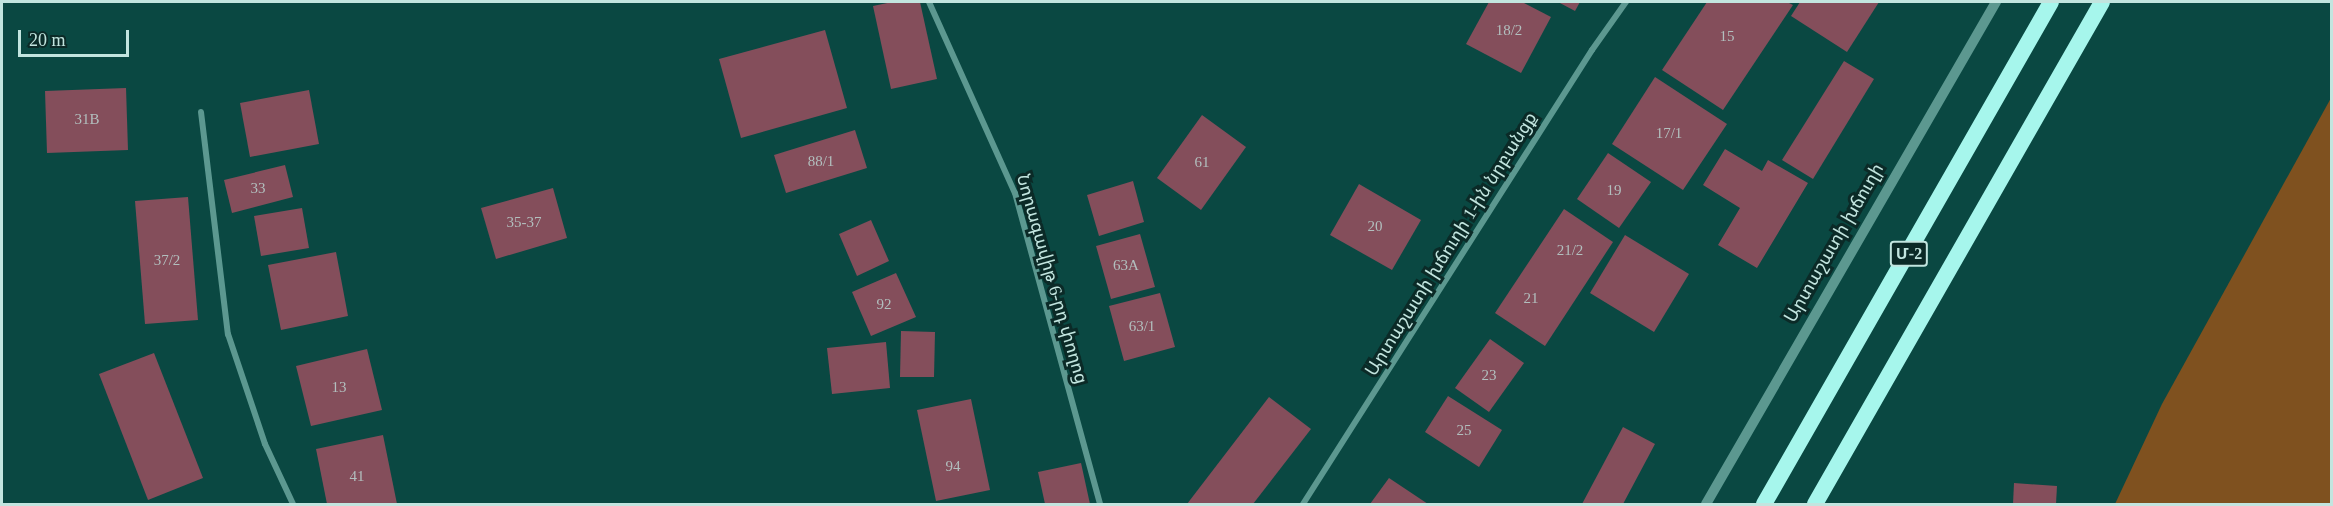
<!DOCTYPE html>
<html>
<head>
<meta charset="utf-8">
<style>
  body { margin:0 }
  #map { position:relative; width:2333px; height:506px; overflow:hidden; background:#0a4842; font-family:"Times New Roman","Noto Sans Armenian",serif }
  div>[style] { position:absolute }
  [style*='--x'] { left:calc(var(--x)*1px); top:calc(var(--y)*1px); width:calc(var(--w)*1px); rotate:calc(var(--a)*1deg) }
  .green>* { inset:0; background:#7f511f }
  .building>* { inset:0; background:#844e5b }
  .minor>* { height:6px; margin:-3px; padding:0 3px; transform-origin:3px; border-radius:3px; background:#5c9890 }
  .tertiary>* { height:10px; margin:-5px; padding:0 5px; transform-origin:5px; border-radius:5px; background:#5c9890 }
  .trunk>* { height:16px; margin:-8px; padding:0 8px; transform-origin:8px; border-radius:8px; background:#a6f6ec }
  span { translate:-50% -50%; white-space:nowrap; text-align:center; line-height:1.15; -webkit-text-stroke:6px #0b2a27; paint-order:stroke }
  .number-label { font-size:15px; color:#b2bfbe }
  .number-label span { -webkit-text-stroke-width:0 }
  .shield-label span { padding:2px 4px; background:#0b2a27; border:2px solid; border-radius:4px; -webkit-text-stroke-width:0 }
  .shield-label { font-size:16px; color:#c2e5df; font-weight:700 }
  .street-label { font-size:18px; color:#c2e5df }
  .frame { position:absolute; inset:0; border:3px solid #c2e5df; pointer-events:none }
  .scale { position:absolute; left:18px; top:30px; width:111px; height:27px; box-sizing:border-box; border:3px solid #c2e5df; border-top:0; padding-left:8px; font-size:18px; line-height:21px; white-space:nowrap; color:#c2e5df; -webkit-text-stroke:4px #0b2a27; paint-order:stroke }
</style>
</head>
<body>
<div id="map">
  <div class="green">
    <div style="clip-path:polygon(2331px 98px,2331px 504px,2115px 504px,2162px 404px)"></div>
  </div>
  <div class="building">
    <div style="clip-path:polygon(892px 2px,920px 2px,937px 79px,891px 89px,873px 6px)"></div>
    <div style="clip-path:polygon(1489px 2px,1522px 2px,1551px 17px,1521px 73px,1466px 44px)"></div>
    <div style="clip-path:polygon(1558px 2px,1580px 2px,1575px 11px)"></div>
    <div style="clip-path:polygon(1707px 2px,1787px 2px,1793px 5px,1723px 110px,1662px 70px)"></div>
    <div style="clip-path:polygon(1800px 2px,1879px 2px,1847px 52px,1791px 16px)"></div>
    <div style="clip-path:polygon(825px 30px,847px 108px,741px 138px,719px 59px)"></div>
    <div style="clip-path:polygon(1844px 61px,1874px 79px,1813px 179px,1782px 160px)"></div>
    <div style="clip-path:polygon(1655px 77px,1727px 124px,1683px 190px,1612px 144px)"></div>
    <div style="clip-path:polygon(126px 88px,128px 150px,47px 153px,45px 91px)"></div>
    <div style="clip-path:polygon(309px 90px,319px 144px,250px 157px,240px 103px)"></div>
    <div style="clip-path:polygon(1202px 115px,1246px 147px,1201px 210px,1157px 178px)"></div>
    <div style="clip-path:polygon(855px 130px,867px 168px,786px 193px,774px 155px)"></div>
    <div style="clip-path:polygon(1725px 149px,1762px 171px,1768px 160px,1808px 183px,1757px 268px,1718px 245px,1740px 208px,1703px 185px)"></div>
    <div style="clip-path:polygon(1608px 153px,1651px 182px,1619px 228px,1577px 199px)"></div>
    <div style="clip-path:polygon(285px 165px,293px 197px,232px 213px,224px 180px)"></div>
    <div style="clip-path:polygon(1133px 181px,1144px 222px,1099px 236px,1087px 195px)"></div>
    <div style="clip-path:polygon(1359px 184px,1421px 220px,1392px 270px,1330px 235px)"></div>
    <div style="clip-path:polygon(553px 188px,567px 238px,496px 259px,481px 208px)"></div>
    <div style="clip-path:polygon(188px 197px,198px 320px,145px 324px,135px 201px)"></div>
    <div style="clip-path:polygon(302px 208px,309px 248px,261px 256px,254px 216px)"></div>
    <div style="clip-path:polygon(1564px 209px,1613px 242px,1545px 346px,1495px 313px)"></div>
    <div style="clip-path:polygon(871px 220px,889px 261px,857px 276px,839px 234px)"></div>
    <div style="clip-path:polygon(1140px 234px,1155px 287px,1111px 299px,1096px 246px)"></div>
    <div style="clip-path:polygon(1625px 235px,1689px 274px,1654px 332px,1590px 293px)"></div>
    <div style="clip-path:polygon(336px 252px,348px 316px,281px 330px,268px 265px)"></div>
    <div style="clip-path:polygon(896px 273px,916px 317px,871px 336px,852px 292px)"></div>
    <div style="clip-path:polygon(1160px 293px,1175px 347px,1124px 361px,1109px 306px)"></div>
    <div style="clip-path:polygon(901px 331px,935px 332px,934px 377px,900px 377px)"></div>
    <div style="clip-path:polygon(1490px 339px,1524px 363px,1489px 412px,1455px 388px)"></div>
    <div style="clip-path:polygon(886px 342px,890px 388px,832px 394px,827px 348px)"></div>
    <div style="clip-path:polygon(367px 349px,382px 410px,311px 426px,296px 366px)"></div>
    <div style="clip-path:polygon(154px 353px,203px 478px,148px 500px,99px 374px)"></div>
    <div style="clip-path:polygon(1448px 396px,1502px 430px,1479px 467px,1425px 432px)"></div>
    <div style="clip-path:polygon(1269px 397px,1311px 429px,1253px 504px,1187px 504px)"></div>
    <div style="clip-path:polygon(971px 399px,990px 490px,936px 501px,917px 410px)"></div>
    <div style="clip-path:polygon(1623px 427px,1655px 444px,1623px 504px,1582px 504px)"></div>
    <div style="clip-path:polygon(383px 435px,397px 504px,327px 504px,316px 449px)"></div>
    <div style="clip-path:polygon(1081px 463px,1090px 504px,1045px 504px,1038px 472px)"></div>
    <div style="clip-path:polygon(1389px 478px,1428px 504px,1370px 504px)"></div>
    <div style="clip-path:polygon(2014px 483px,2057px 486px,2056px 504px,2013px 504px)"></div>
  </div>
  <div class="minor">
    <div style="--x:929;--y:2;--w:209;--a:65.8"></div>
    <div style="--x:1015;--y:193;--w:322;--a:74.7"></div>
    <div style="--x:201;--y:112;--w:224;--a:83.1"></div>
    <div style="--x:228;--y:334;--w:116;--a:71.4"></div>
    <div style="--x:265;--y:444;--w:66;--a:65"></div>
    <div style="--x:1303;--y:504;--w:538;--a:-57.52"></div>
    <div style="--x:1592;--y:50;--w:59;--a:-54.7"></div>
  </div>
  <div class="tertiary">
    <div style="--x:1706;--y:504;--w:580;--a:-59.99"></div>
  </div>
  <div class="trunk">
    <div style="--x:1764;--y:504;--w:578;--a:-60.24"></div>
    <div style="--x:1815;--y:504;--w:578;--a:-60.24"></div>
  </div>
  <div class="number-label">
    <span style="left:1509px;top:31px">18/2</span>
    <span style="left:1727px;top:37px">15</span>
    <span style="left:87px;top:120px">31B</span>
    <span style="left:1669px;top:134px">17/1</span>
    <span style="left:821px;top:162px">88/1</span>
    <span style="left:1202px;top:163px">61</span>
    <span style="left:258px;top:189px">33</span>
    <span style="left:1614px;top:191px">19</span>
    <span style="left:524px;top:223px">35-37</span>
    <span style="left:1375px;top:227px">20</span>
    <span style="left:1570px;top:251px">21/2</span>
    <span style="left:167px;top:261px">37/2</span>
    <span style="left:1126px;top:266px">63A</span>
    <span style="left:1531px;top:299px">21</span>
    <span style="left:884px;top:305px">92</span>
    <span style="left:1142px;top:327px">63/1</span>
    <span style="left:1489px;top:376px">23</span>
    <span style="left:339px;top:388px">13</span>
    <span style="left:1464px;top:431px">25</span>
    <span style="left:953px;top:467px">94</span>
    <span style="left:357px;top:477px">41</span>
  </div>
  <div class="shield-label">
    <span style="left:1909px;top:254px">Մ-2</span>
  </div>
  <div class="street-label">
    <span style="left:1834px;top:243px;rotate:-60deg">Արտաշատի խճուղի</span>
    <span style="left:1451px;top:244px;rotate:-58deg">Արտաշատի խճուղի 1-ին նրբանցք</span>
    <span style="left:1052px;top:279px;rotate:74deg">Նորագավիթ 6-րդ փողոց</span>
  </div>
  <div class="frame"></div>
  <div class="scale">20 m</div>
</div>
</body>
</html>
